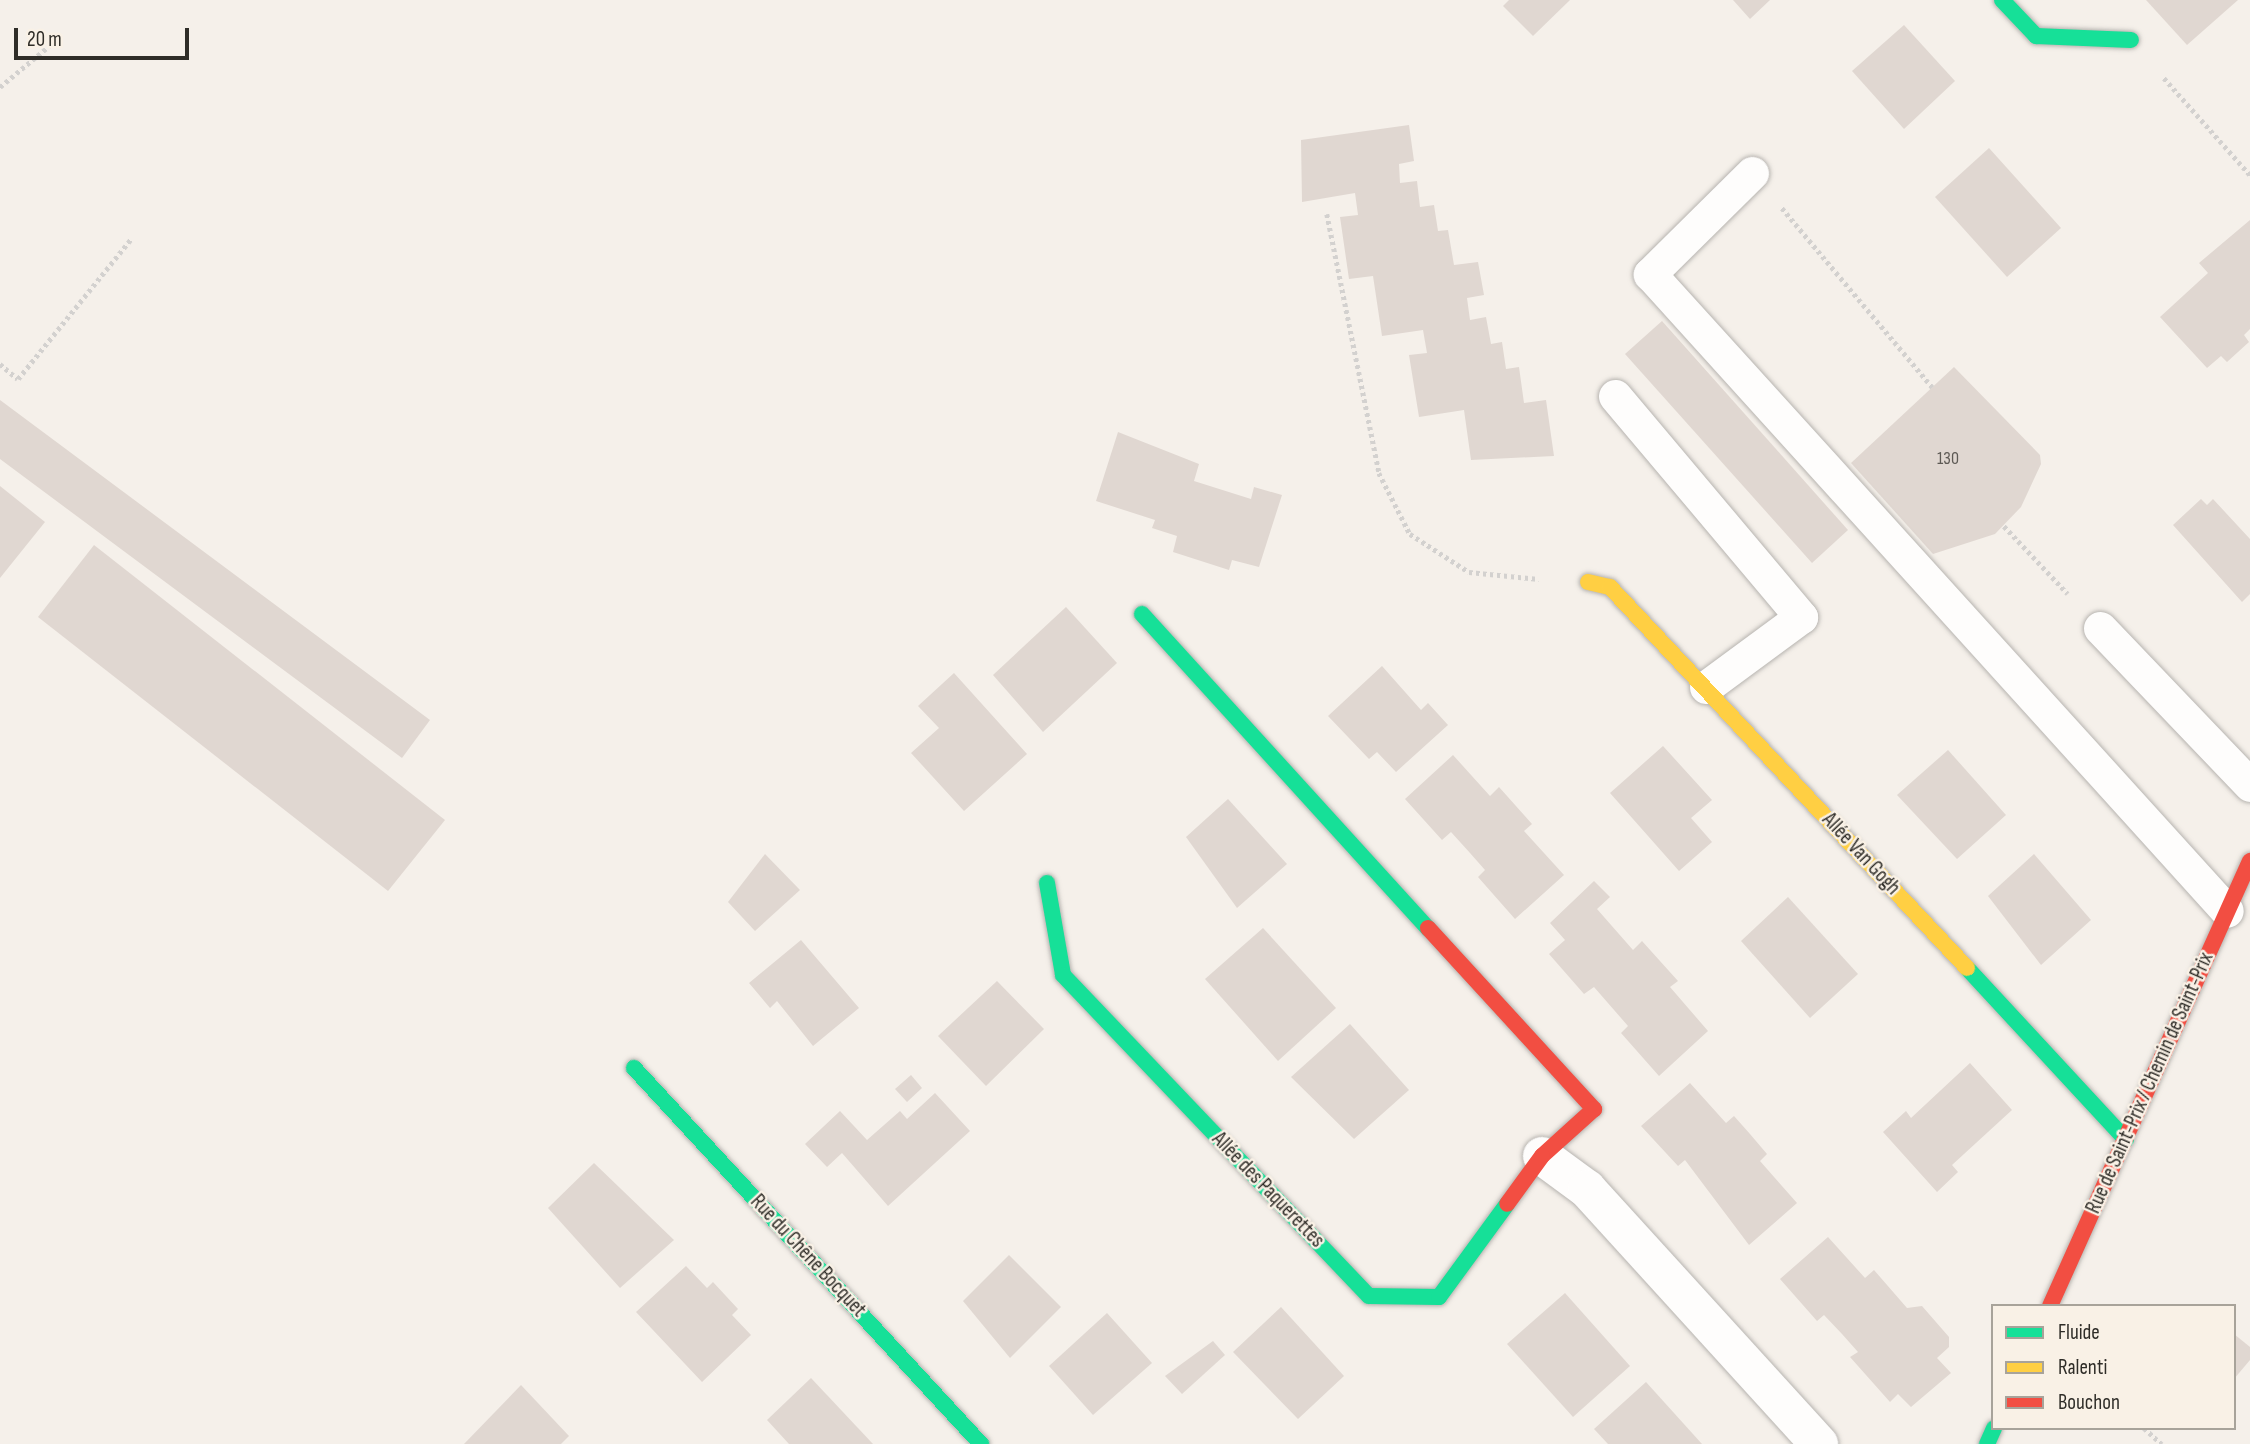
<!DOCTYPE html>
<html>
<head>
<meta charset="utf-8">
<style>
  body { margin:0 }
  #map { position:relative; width:2250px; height:1444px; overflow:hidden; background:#f5f0ea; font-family:"Sofia Sans Condensed",sans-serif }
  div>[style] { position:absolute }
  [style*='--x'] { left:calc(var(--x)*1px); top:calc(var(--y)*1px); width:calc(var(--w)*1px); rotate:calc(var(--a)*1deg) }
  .building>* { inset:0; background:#e0d7d1 }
  .path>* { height:4.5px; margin-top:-2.25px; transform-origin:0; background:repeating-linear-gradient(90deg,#d3d1cf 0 3.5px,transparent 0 7px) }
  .roads { filter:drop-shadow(0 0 2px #b7b4b0) drop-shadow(0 0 2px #b7b4b0) }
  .lane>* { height:33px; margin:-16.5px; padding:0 16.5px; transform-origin:16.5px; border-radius:16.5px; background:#fefdfc }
  .street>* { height:38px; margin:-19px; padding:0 19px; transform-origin:19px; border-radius:19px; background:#fefdfc }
  .fast>* { height:16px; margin:-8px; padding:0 8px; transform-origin:8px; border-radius:8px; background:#16e098 }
  .slow>* { height:16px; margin:-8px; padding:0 8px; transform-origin:8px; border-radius:8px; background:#ffcf43 }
  .jam>* { height:16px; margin:-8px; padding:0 8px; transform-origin:8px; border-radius:8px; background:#f24e42 }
  span { translate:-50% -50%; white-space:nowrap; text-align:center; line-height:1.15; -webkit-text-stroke:5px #f9f1e6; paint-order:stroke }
  .number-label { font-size:18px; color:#5e5a55 }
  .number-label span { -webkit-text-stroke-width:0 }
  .street-label { font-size:21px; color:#2f2d28 }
  .legend { position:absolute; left:1991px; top:1304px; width:245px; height:126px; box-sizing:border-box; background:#f9f1e6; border:2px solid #a8a39a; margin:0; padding:9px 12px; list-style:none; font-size:21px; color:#2f2d28 }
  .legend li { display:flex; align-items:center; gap:14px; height:35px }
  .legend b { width:35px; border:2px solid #a8a39a }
  .scale { position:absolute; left:14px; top:28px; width:175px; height:32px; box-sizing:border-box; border:4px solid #2f2d28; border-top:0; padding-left:9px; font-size:21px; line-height:24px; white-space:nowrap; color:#2f2d28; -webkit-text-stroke:5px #f9f1e6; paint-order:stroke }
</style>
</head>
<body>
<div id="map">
  <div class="building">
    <div style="clip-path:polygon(1509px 0,1570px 0,1533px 36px,1503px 6px)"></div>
    <div style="clip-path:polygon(1733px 0,1770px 0,1750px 19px)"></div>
    <div style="clip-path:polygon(2146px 0,2238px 0,2187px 45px)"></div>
    <div style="clip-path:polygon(1904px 25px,1955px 81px,1904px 129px,1852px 71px)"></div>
    <div style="clip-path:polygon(1409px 125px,1414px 161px,1399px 164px,1400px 183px,1417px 181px,1420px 207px,1434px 205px,1438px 231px,1448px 230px,1454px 265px,1478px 262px,1484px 295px,1467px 298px,1470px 320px,1486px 317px,1491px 344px,1502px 342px,1506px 369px,1519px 367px,1524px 403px,1546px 400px,1554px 456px,1471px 460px,1464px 410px,1419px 417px,1409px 355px,1427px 353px,1423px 330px,1382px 336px,1373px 276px,1349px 279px,1340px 217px,1358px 215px,1355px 193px,1302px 202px,1301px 140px)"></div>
    <div style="clip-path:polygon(1989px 148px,2061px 228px,2007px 277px,1935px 197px)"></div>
    <div style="clip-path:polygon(2250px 220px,2250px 329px,2244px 335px,2249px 342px,2227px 362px,2221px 356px,2207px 368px,2160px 317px,2208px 273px,2199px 263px)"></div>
    <div style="clip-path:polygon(1662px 321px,1848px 530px,1812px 563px,1625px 354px)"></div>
    <div style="clip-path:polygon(1954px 367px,2040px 455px,2041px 464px,2021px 507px,1995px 534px,1933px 554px,1851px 463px)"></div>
    <div style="clip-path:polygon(0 400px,430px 720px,402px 758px,0 459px)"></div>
    <div style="clip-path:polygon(1118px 432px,1199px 464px,1194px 481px,1251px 499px,1254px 487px,1282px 495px,1259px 567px,1232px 560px,1229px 570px,1173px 552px,1177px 536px,1152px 528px,1155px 520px,1096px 501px)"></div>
    <div style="clip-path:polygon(0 486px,45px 522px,0 578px)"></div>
    <div style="clip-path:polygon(2201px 499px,2207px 505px,2213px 499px,2250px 539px,2250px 594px,2242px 602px,2173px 525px)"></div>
    <div style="clip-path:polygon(94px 545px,445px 820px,388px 891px,38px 617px)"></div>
    <div style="clip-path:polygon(1066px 607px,1117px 663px,1043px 732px,993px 675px)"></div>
    <div style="clip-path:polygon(1382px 666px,1421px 710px,1428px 703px,1448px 725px,1396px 772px,1377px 752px,1369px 759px,1328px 716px)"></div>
    <div style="clip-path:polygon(954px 673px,1027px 754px,964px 811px,911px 753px,939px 728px,918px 706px)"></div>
    <div style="clip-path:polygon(1663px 746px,1712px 800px,1691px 818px,1712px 842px,1679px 871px,1610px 793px)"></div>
    <div style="clip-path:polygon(1948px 750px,2006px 815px,1957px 859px,1897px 795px)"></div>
    <div style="clip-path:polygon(1453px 755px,1490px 796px,1499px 787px,1532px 824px,1524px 831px,1564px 875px,1515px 919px,1478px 877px,1485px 870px,1470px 853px,1451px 832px,1442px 840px,1405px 799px)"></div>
    <div style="clip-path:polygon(1228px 799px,1287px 864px,1237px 908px,1186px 837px)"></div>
    <div style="clip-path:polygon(765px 854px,800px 890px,755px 931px,728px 902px)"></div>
    <div style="clip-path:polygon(2034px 854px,2091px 920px,2041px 965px,1988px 896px)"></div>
    <div style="clip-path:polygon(1594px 881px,1610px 897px,1597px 909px,1633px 950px,1642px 941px,1678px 981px,1670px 987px,1708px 1031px,1659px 1076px,1621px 1033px,1628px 1026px,1594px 987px,1584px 994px,1549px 954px,1565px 940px,1550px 923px)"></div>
    <div style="clip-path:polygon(1788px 897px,1858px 974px,1810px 1018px,1741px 941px)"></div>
    <div style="clip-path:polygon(1263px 928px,1336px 1008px,1278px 1061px,1205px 979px)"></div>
    <div style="clip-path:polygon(801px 940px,859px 1008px,813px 1046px,777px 1001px,770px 1008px,749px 983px)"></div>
    <div style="clip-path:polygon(997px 981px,1044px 1029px,986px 1086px,938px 1036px)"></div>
    <div style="clip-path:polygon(1350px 1024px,1409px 1090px,1354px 1139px,1291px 1077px)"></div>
    <div style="clip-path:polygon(1970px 1063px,2012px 1110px,1952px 1165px,1958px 1172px,1937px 1192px,1883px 1132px,1906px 1111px,1911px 1118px)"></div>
    <div style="clip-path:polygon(911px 1075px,922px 1088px,907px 1102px,895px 1089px)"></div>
    <div style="clip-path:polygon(1690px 1083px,1726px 1123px,1734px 1116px,1750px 1134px,1767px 1154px,1760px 1161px,1797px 1203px,1749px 1245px,1685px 1160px,1678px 1166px,1641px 1126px)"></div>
    <div style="clip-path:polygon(935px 1093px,970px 1131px,888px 1206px,842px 1153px,827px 1167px,805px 1144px,840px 1111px,867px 1140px,900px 1111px,907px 1119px)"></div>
    <div style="clip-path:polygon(594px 1163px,674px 1240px,620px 1288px,548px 1208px)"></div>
    <div style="clip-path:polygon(1828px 1237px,1865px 1278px,1874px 1270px,1907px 1308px,1922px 1306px,1949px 1337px,1949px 1347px,1937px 1358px,1951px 1373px,1911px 1407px,1898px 1394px,1890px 1402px,1850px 1357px,1858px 1352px,1842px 1334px,1824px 1315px,1817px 1321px,1780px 1279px)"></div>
    <div style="clip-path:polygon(1009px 1255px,1061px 1307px,1010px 1358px,963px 1301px)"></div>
    <div style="clip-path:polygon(686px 1266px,707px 1288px,713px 1282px,738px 1309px,732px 1315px,751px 1335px,702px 1382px,636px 1312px)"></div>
    <div style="clip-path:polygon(1565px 1293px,1630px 1366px,1573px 1417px,1507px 1344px)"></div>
    <div style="clip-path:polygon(1281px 1307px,1344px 1376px,1298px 1419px,1233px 1352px)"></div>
    <div style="clip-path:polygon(1107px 1313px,1152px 1363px,1093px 1415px,1049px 1366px)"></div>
    <div style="clip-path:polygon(2234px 1334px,2250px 1347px,2250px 1360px,2234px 1379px)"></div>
    <div style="clip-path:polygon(1213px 1341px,1225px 1355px,1182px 1394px,1165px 1376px)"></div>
    <div style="clip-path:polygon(811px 1378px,873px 1444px,789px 1444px,767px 1420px)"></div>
    <div style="clip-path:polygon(1646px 1382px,1702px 1444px,1608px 1444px,1594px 1429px)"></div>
    <div style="clip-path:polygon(521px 1385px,569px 1436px,561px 1444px,464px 1444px)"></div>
  </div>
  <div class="path">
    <div style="--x:2164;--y:78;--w:130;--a:48.4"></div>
    <div style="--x:0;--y:87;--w:64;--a:-39.9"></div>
    <div style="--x:1782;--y:208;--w:234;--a:50"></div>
    <div style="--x:1327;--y:214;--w:264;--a:78.6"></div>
    <div style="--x:1379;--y:473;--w:68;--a:63.1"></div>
    <div style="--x:1410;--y:534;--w:70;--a:32.8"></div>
    <div style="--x:1469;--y:572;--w:70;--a:5.7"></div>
    <div style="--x:0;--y:364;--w:23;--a:40"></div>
    <div style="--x:18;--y:379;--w:180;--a:-51.1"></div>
    <div style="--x:2004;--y:526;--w:93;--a:46.7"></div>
    <div style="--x:2144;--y:1428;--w:24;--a:42"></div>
  </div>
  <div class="roads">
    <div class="lane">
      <div style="--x:1752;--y:173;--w:144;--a:135.3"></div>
      <div style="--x:1650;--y:274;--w:859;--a:47.83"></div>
      <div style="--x:1615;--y:396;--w:289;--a:49.9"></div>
      <div style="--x:1801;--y:617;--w:118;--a:143.6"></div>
      <div style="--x:2100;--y:628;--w:217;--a:46.3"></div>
    </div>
    <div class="street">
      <div style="--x:1542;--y:1156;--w:56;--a:36.3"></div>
      <div style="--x:1587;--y:1189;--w:345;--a:47.7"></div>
    </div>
    <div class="fast">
      <div style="--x:2002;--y:0;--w:50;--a:46.6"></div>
      <div style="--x:2036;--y:36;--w:95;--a:2.4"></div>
      <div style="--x:1142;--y:614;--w:425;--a:47.7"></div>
      <div style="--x:1047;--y:883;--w:93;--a:80.1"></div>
      <div style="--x:1063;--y:975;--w:443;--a:46.4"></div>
      <div style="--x:1369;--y:1296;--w:70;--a:0.8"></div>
      <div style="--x:1439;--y:1297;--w:115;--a:-53.8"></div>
      <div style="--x:1967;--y:968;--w:234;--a:47.2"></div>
      <div style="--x:634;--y:1068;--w:512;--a:47.3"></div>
      <div style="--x:1987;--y:1444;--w:17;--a:-66"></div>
    </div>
    <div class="slow">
      <div style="--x:1588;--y:582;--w:23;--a:13"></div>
      <div style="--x:1610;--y:587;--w:522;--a:46.86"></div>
    </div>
    <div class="jam">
      <div style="--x:1428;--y:928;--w:246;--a:47.5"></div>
      <div style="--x:1594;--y:1109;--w:70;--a:137.9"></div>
      <div style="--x:1542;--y:1156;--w:59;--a:126.1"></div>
      <div style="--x:2050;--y:1306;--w:488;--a:-65.8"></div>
    </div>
  </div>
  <div class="number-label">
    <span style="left:1948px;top:459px">130</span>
  </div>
  <div class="street-label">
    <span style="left:1861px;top:854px;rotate:47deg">Allée Van Gogh</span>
    <span style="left:2150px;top:1083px;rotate:-66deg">Rue de Saint-Prix / Chemin de Saint-Prix</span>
    <span style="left:1268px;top:1190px;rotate:46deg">Allée des Paquerettes</span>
    <span style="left:808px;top:1256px;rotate:47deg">Rue du Chêne Bocquet</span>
  </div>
  <ul class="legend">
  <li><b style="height:9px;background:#16e098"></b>Fluide</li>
  <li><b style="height:9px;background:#ffcf43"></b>Ralenti</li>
  <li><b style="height:9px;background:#f24e42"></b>Bouchon</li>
  </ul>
  <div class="scale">20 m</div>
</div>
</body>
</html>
